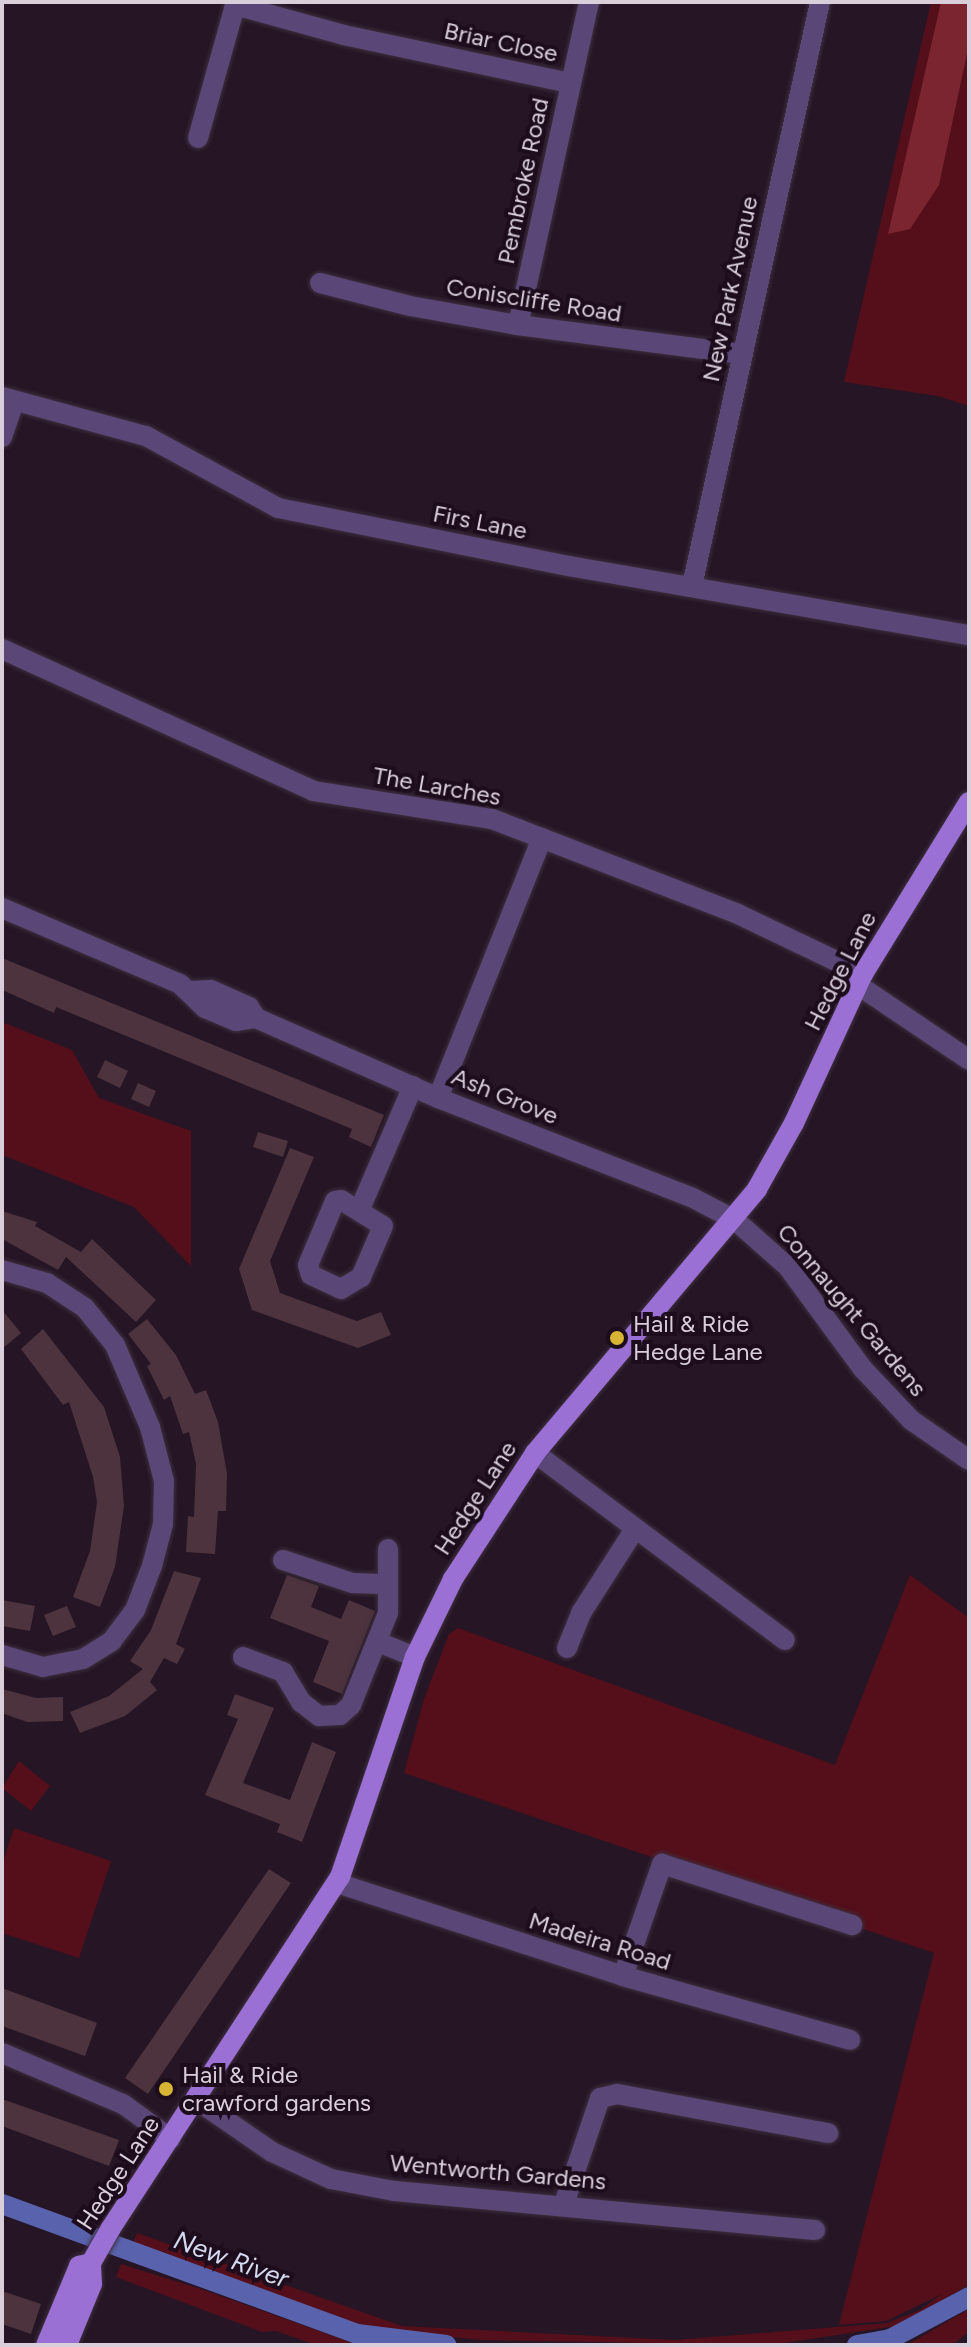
<!DOCTYPE html>
<html>
<head>
<meta charset="utf-8">
<style>
  body { margin:0 }
  #map { position:relative; width:971px; height:2347px; overflow:hidden; background:#251525; font-family:Figtree,sans-serif }
  div>[style] { position:absolute }
  [style*='--x'] { left:calc(var(--x)*1px); top:calc(var(--y)*1px); width:calc(var(--w)*1px); rotate:calc(var(--a)*1deg) }
  .green>* { inset:0; background:#540f1a }
  .forest>* { inset:0; background:#7a252f }
  .canal>* { height:20px; margin:-10px; padding:0 10px; transform-origin:10px; border-radius:10px; background:#5962ac }
  .building>* { inset:0; background:#4c333e }
  .roads { filter:drop-shadow(0 0 2px #3e2f3e) drop-shadow(0 0 2px #3e2f3e) }
  .minor>* { height:20px; margin:-10px; padding:0 10px; transform-origin:10px; border-radius:10px; background:#5a4777 }
  .major>* { height:20px; margin:-10px; padding:0 10px; transform-origin:10px; border-radius:10px; background:#9a70d4 }
  .dots>* { width:22px; height:22px; translate:-50% -50%; box-sizing:border-box; border:4px solid #1c0c1c; border-radius:50% }
  span { translate:-50% -50%; white-space:nowrap; text-align:center; line-height:1.15; -webkit-text-stroke:8px #1c0c1c; paint-order:stroke }
  .street-label { font-size:24px; color:#d9ced9 }
  .poi-label { font-size:24px; color:#d9ced9 }
  .left { translate:0 -50%; text-align:left }
  .water-label { font-size:26px; color:#d4d9ee; font-style:italic }
  .frame { position:absolute; inset:0; border:4px solid #d9ced9; pointer-events:none }
</style>
</head>
<body>
<div id="map">
  <div class="green">
    <div style="clip-path:polygon(931px 2px,969px 2px,969px 406px,938px 396px,844px 382px)"></div>
    <div style="clip-path:polygon(2px 1022px,72px 1050px,99px 1098px,191px 1131px,191px 1266px,134px 1207px,2px 1155px)"></div>
    <div style="clip-path:polygon(910px 1575px,969px 1618px,969px 2285px,896px 2326px,771px 2345px,482px 2340px,368px 2330px,334px 2321px,133px 2243px,137px 2233px,402px 2326px,675px 2340px,887px 2323px,920px 2310px,942px 2294px,886px 2321px,839px 2325px,934px 1953px,404px 1773px,424px 1699px,449px 1634px,458px 1628px,835px 1765px)"></div>
    <div style="clip-path:polygon(19px 1761px,50px 1786px,31px 1811px,2px 1788px)"></div>
    <div style="clip-path:polygon(14px 1828px,111px 1861px,79px 1958px,2px 1933px,2px 1865px)"></div>
    <div style="clip-path:polygon(121px 2264px,204px 2290px,358px 2345px,316px 2345px,276px 2331px,262px 2332px,116px 2277px)"></div>
    <div style="clip-path:polygon(969px 2309px,969px 2332px,953px 2344px,907px 2345px)"></div>
  </div>
  <div class="forest">
    <div style="clip-path:polygon(941px 2px,969px 2px,969px 44px,939px 185px,910px 229px,888px 234px)"></div>
  </div>
  <div class="canal">
    <div style="--x:2;--y:2204;--w:378;--a:20.1"></div>
    <div style="--x:357;--y:2334;--w:90;--a:7"></div>
    <div style="--x:857;--y:2345;--w:34;--a:-10"></div>
    <div style="--x:890;--y:2339;--w:89;--a:-28"></div>
  </div>
  <div class="building">
    <div style="clip-path:polygon(2px 958px,384px 1115px,371px 1147px,349px 1137px,352px 1129px,56px 1007px,54px 1013px,2px 990px)"></div>
    <div style="clip-path:polygon(105px 1060px,128px 1071px,120px 1088px,97px 1077px)"></div>
    <div style="clip-path:polygon(138px 1083px,156px 1091px,149px 1107px,131px 1099px)"></div>
    <div style="clip-path:polygon(258px 1132px,288px 1141px,283px 1157px,253px 1147px)"></div>
    <div style="clip-path:polygon(290px 1148px,314px 1157px,270px 1261px,280px 1293px,357px 1321px,381px 1312px,391px 1335px,358px 1348px,252px 1310px,239px 1269px)"></div>
    <div style="clip-path:polygon(2px 1211px,37px 1222px,35px 1226px,81px 1252px,92px 1239px,156px 1300px,136px 1322px,66px 1257px,58px 1270px,2px 1239px)"></div>
    <div style="clip-path:polygon(2px 1310px,21px 1333px,2px 1349px)"></div>
    <div style="clip-path:polygon(147px 1319px,176px 1355px,195px 1394px,206px 1390px,218px 1422px,227px 1474px,226px 1511px,218px 1511px,215px 1554px,186px 1552px,188px 1516px,194px 1517px,196px 1464px,189px 1432px,183px 1434px,170px 1396px,164px 1400px,147px 1366px,151px 1364px,128px 1334px)"></div>
    <div style="clip-path:polygon(43px 1329px,104px 1407px,120px 1457px,124px 1506px,115px 1567px,100px 1607px,73px 1597px,90px 1551px,97px 1502px,93px 1477px,69px 1402px,63px 1405px,21px 1349px)"></div>
    <div style="clip-path:polygon(174px 1571px,201px 1578px,176px 1644px,185px 1649px,177px 1664px,164px 1658px,150px 1682px,157px 1690px,125px 1716px,80px 1733px,70px 1712px,109px 1696px,143px 1669px,130px 1661px,151px 1630px)"></div>
    <div style="clip-path:polygon(287px 1575px,319px 1586px,311px 1607px,341px 1619px,349px 1600px,375px 1611px,342px 1694px,313px 1682px,329px 1641px,270px 1618px)"></div>
    <div style="clip-path:polygon(2px 1600px,35px 1606px,30px 1631px,2px 1626px)"></div>
    <div style="clip-path:polygon(67px 1606px,76px 1627px,53px 1636px,44px 1615px)"></div>
    <div style="clip-path:polygon(2px 1689px,36px 1698px,63px 1697px,63px 1721px,27px 1722px,2px 1713px)"></div>
    <div style="clip-path:polygon(235px 1694px,274px 1708px,243px 1783px,290px 1800px,312px 1742px,336px 1752px,302px 1842px,277px 1832px,280px 1824px,205px 1795px,238px 1719px,227px 1715px)"></div>
    <div style="clip-path:polygon(269px 1869px,291px 1883px,148px 2094px,125px 2078px)"></div>
    <div style="clip-path:polygon(2px 1988px,97px 2023px,85px 2056px,2px 2026px)"></div>
    <div style="clip-path:polygon(2px 2099px,119px 2140px,109px 2166px,2px 2126px)"></div>
    <div style="clip-path:polygon(2px 2291px,41px 2304px,31px 2334px,2px 2324px)"></div>
  </div>
  <div class="roads">
    <div class="minor">
      <div style="--x:235;--y:5;--w:113;--a:15.4"></div>
      <div style="--x:344;--y:35;--w:231;--a:12"></div>
      <div style="--x:198;--y:138;--w:141;--a:-74.4"></div>
      <div style="--x:320;--y:283;--w:93;--a:14.3"></div>
      <div style="--x:410;--y:306;--w:110;--a:10"></div>
      <div style="--x:518;--y:325;--w:226;--a:7.4"></div>
      <div style="--x:518;--y:325;--w:331;--a:-77.6"></div>
      <div style="--x:2;--y:397;--w:149;--a:15.2"></div>
      <div style="--x:146;--y:436;--w:150;--a:28.6"></div>
      <div style="--x:278;--y:508;--w:297;--a:11.3"></div>
      <div style="--x:569;--y:566;--w:406;--a:9.8"></div>
      <div style="--x:2;--y:437;--w:37;--a:-71"></div>
      <div style="--x:692;--y:586;--w:598;--a:-77.64"></div>
      <div style="--x:2;--y:649;--w:342;--a:24.5"></div>
      <div style="--x:313;--y:791;--w:181;--a:8.9"></div>
      <div style="--x:492;--y:819;--w:264;--a:21.1"></div>
      <div style="--x:738;--y:914;--w:139;--a:25.6"></div>
      <div style="--x:2;--y:908;--w:194;--a:23.1"></div>
      <div style="--x:180;--y:984;--w:35;--a:44"></div>
      <div style="--x:205;--y:1008;--w:34;--a:23"></div>
      <div style="--x:236;--y:1021;--w:20;--a:-9"></div>
      <div style="--x:256;--y:1018;--w:13;--a:-122"></div>
      <div style="--x:249;--y:1007;--w:42;--a:-155.9"></div>
      <div style="--x:211;--y:990;--w:20;--a:177"></div>
      <div style="--x:858;--y:985;--w:134;--a:34"></div>
      <div style="--x:256;--y:1018;--w:199;--a:23.7"></div>
      <div style="--x:438;--y:1098;--w:272;--a:21.4"></div>
      <div style="--x:691;--y:1197;--w:50;--a:27.6"></div>
      <div style="--x:735;--y:1220;--w:71;--a:41.6"></div>
      <div style="--x:788;--y:1267;--w:127;--a:53.7"></div>
      <div style="--x:863;--y:1369;--w:70;--a:46.7"></div>
      <div style="--x:911;--y:1420;--w:70;--a:34.6"></div>
      <div style="--x:438;--y:1098;--w:280;--a:-68.2"></div>
      <div style="--x:341;--y:1200;--w:49;--a:31.8"></div>
      <div style="--x:383;--y:1226;--w:56;--a:113.3"></div>
      <div style="--x:361;--y:1277;--w:23;--a:149"></div>
      <div style="--x:341;--y:1289;--w:33;--a:-155"></div>
      <div style="--x:311;--y:1275;--w:10;--a:-107"></div>
      <div style="--x:308;--y:1265;--w:69;--a:-67.1"></div>
      <div style="--x:335;--y:1201;--w:6;--a:-9"></div>
      <div style="--x:360;--y:1209;--w:134;--a:-66.7"></div>
      <div style="--x:2;--y:1270;--w:47;--a:16.1"></div>
      <div style="--x:47;--y:1283;--w:45;--a:33.3"></div>
      <div style="--x:85;--y:1308;--w:48;--a:51"></div>
      <div style="--x:115;--y:1345;--w:89;--a:66.9"></div>
      <div style="--x:150;--y:1427;--w:56;--a:75.5"></div>
      <div style="--x:164;--y:1481;--w:43;--a:91.3"></div>
      <div style="--x:163;--y:1524;--w:43;--a:104.7"></div>
      <div style="--x:152;--y:1566;--w:47;--a:111.1"></div>
      <div style="--x:135;--y:1610;--w:39;--a:127"></div>
      <div style="--x:112;--y:1641;--w:34;--a:148"></div>
      <div style="--x:83;--y:1659;--w:41;--a:168.7"></div>
      <div style="--x:43;--y:1667;--w:43;--a:-163.7"></div>
      <div style="--x:535;--y:1453;--w:312;--a:36.8"></div>
      <div style="--x:283;--y:1560;--w:73;--a:18.4"></div>
      <div style="--x:352;--y:1583;--w:35;--a:2"></div>
      <div style="--x:378;--y:1642;--w:40;--a:22"></div>
      <div style="--x:567;--y:1648;--w:38;--a:-68"></div>
      <div style="--x:581;--y:1613;--w:100;--a:-57.3"></div>
      <div style="--x:243;--y:1657;--w:43;--a:20.6"></div>
      <div style="--x:283;--y:1672;--w:35;--a:59"></div>
      <div style="--x:301;--y:1702;--w:23;--a:38"></div>
      <div style="--x:319;--y:1716;--w:21;--a:-3"></div>
      <div style="--x:340;--y:1715;--w:15;--a:-42"></div>
      <div style="--x:351;--y:1705;--w:99;--a:-68.1"></div>
      <div style="--x:388;--y:1613;--w:64;--a:-90"></div>
      <div style="--x:337;--y:1883;--w:301;--a:18"></div>
      <div style="--x:623;--y:1976;--w:236;--a:15.7"></div>
      <div style="--x:623;--y:1976;--w:119;--a:-70.8"></div>
      <div style="--x:662;--y:1864;--w:200;--a:17.8"></div>
      <div style="--x:2;--y:2053;--w:131;--a:22.9"></div>
      <div style="--x:123;--y:2104;--w:59;--a:36.1"></div>
      <div style="--x:198;--y:2101;--w:90;--a:34.6"></div>
      <div style="--x:272;--y:2152;--w:65;--a:24.6"></div>
      <div style="--x:331;--y:2179;--w:64;--a:10.8"></div>
      <div style="--x:394;--y:2191;--w:423;--a:5.3"></div>
      <div style="--x:564;--y:2204;--w:112;--a:-71.2"></div>
      <div style="--x:600;--y:2098;--w:17;--a:-13"></div>
      <div style="--x:617;--y:2094;--w:215;--a:10.5"></div>
    </div>
    <div class="major">
      <div style="--x:46;--y:2345;--w:86;--a:-67.3"></div>
      <div style="--x:79;--y:2266;--w:12;--a:-14"></div>
      <div style="--x:67;--y:2345;--w:66;--a:-67.7"></div>
      <div style="--x:92;--y:2284;--w:21;--a:-93"></div>
      <div style="--x:91;--y:2263;--w:40;--a:-60.3"></div>
      <div style="--x:111;--y:2228;--w:419;--a:-56.9"></div>
      <div style="--x:340;--y:1877;--w:232;--a:-71.2"></div>
      <div style="--x:415;--y:1657;--w:87;--a:-64"></div>
      <div style="--x:453;--y:1579;--w:150;--a:-56.9"></div>
      <div style="--x:535;--y:1453;--w:345;--a:-49.9"></div>
      <div style="--x:757;--y:1189;--w:76;--a:-60.7"></div>
      <div style="--x:794;--y:1123;--w:164;--a:-65.2"></div>
      <div style="--x:863;--y:974;--w:202;--a:-58.4"></div>
    </div>
  </div>
  <div class="dots">
    <div style="left:617px;top:1338px;background:#d7b434"></div>
    <div style="left:166px;top:2089px;background:#d7b434"></div>
  </div>
  <div class="street-label">
    <span style="left:501px;top:42px;rotate:12deg">Briar Close</span>
    <span style="left:523px;top:181px;rotate:-78deg">Pembroke Road</span>
    <span style="left:730px;top:289px;rotate:-78deg">New Park Avenue</span>
    <span style="left:534px;top:300px;rotate:9deg">Coniscliffe Road</span>
    <span style="left:480px;top:522px;rotate:11deg">Firs Lane</span>
    <span style="left:437px;top:786px;rotate:10deg">The Larches</span>
    <span style="left:840px;top:971px;rotate:-63deg">Hedge Lane</span>
    <span style="left:505px;top:1096px;rotate:22deg">Ash Grove</span>
    <span style="left:852px;top:1310px;rotate:50deg">Connaught Gardens</span>
    <span style="left:475px;top:1498px;rotate:-57deg">Hedge Lane</span>
    <span style="left:600px;top:1941px;rotate:17deg">Madeira Road</span>
    <span style="left:498px;top:2172px;rotate:5deg">Wentworth Gardens</span>
    <span style="left:118px;top:2173px;rotate:-57deg">Hedge Lane</span>
  </div>
  <div class="poi-label">
    <span class="left" style="left:633px;top:1338px">Hail &amp; Ride<br>Hedge Lane</span>
    <span class="left" style="left:182px;top:2089px">Hail &amp; Ride<br>crawford gardens</span>
  </div>
  <div class="water-label">
    <span style="left:231px;top:2260px;rotate:20deg">New River</span>
  </div>
  <div class="frame"></div>
</div>
</body>
</html>
